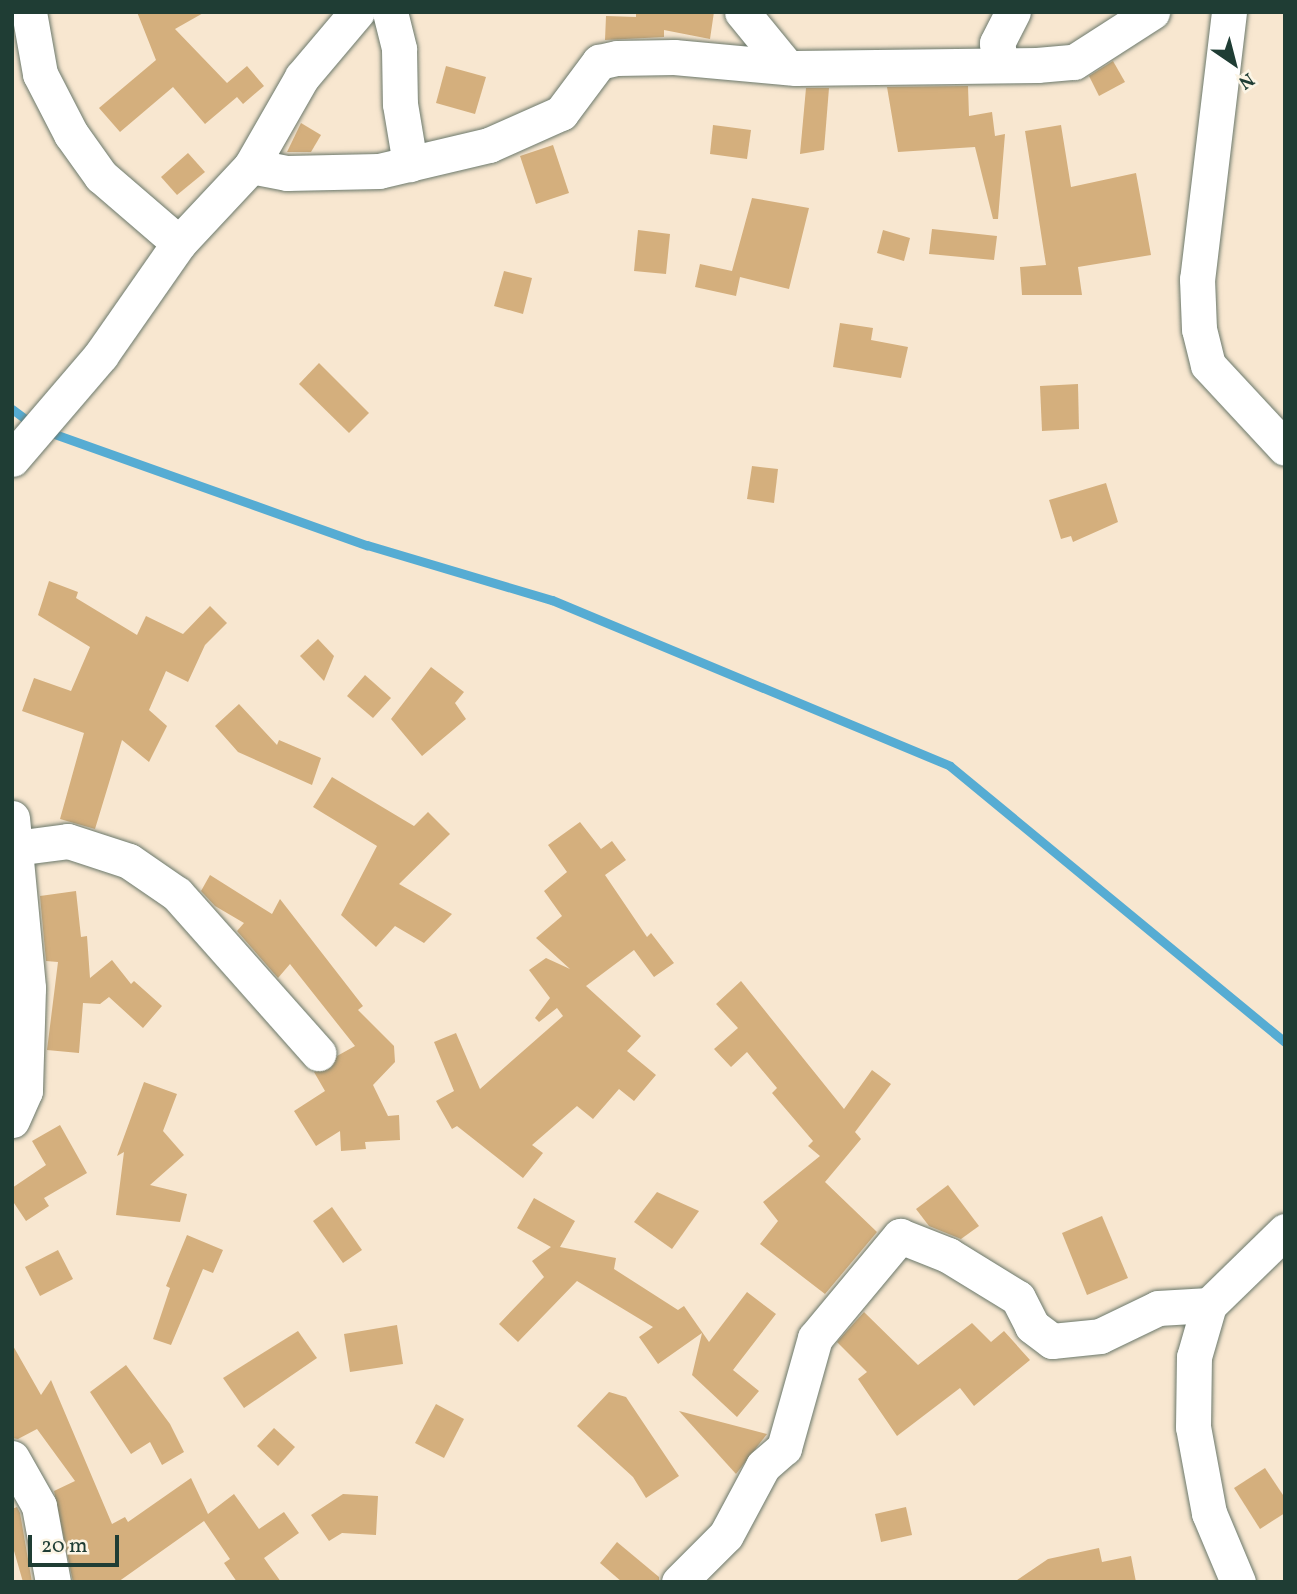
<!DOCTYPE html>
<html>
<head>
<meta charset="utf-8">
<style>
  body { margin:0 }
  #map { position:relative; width:1297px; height:1594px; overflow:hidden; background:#f8e7d0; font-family:Vollkorn,serif }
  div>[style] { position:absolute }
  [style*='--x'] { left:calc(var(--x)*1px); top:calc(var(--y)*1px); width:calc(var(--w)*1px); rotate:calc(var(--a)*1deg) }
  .stream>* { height:9px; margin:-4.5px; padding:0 4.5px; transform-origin:4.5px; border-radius:4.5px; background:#56acd3 }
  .building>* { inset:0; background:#d4af7d }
  .roads { filter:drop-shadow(0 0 2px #6b786b) drop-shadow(0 0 2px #6b786b) }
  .street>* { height:35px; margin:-17.5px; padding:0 17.5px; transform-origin:17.5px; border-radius:17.5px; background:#fff }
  span { translate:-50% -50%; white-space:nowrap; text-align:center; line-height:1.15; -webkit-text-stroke:6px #fcf5e5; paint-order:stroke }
  .frame { position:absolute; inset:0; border:14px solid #1f3d34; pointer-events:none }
  .north { position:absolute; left:1199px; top:28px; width:70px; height:70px; -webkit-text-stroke:5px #fcf5e5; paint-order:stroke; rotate:145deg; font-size:19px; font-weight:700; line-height:28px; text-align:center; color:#1f3d34 }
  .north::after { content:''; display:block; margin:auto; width:24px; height:32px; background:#1f3d34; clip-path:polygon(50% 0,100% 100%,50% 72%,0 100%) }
  .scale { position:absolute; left:28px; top:1535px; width:91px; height:32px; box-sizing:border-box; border:4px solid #1f3d34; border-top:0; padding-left:9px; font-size:21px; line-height:24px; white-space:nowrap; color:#1f3d34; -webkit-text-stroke:5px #fcf5e5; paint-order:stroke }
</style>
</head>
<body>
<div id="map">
  <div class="stream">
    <div style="--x:12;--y:409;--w:26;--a:37"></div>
    <div style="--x:46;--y:431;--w:341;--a:19.6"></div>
    <div style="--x:367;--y:545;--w:193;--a:16.6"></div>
    <div style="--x:552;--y:600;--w:431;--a:22.6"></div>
    <div style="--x:950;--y:766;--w:434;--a:39.5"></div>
  </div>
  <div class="building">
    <div style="clip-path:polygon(137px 12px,205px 12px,175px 29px,227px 83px,247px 66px,264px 86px,243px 104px,237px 97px,205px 124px,173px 87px,120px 132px,99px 108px,156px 60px)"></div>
    <div style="clip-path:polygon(636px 12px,714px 12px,710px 39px,664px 30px,664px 37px,605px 40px,606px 16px,636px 17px)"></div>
    <div style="clip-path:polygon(1113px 61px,1125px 82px,1099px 96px,1089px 76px)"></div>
    <div style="clip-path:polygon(446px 66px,486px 77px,475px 114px,436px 103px)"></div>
    <div style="clip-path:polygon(968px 86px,969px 116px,992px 112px,995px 136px,1005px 134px,998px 219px,993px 219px,975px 147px,898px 152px,887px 87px)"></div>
    <div style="clip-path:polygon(806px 88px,829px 88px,824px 150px,800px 154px)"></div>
    <div style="clip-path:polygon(301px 123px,321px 135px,311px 152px,287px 152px)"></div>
    <div style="clip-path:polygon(713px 125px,751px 130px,747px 159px,710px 154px)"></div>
    <div style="clip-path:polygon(1061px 125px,1071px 187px,1136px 173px,1151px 255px,1078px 267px,1082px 295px,1022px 295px,1020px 267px,1046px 265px,1025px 131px)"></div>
    <div style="clip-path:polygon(553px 145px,569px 193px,536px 204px,520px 156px)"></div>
    <div style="clip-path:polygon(188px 153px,205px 172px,177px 195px,161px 177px)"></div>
    <div style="clip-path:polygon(752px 198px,809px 208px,789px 289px,740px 277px,736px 296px,695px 287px,700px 264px,732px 271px)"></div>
    <div style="clip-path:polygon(932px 229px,997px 236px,994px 260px,929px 254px)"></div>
    <div style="clip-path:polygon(638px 230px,670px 234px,666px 274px,634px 271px)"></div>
    <div style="clip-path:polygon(883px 230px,910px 238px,904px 261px,877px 253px)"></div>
    <div style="clip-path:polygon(504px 271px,532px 278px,523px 314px,494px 306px)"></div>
    <div style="clip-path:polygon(840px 323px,873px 328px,871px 340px,908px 347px,901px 378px,833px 367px)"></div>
    <div style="clip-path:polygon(319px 363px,369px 413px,349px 433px,299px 384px)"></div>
    <div style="clip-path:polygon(1078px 384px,1079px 429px,1042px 431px,1040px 386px)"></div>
    <div style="clip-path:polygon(752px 466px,778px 469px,774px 503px,747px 499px)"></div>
    <div style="clip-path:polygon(1106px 483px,1118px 522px,1073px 542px,1071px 536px,1061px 539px,1049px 500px)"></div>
    <div style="clip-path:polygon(49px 581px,78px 592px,76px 598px,137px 635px,146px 616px,183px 634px,210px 606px,227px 623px,205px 645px,188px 682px,166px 671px,149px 710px,167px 726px,149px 762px,122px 740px,95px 829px,60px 819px,84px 733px,22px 711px,34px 678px,71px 691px,90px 647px,38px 615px)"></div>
    <div style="clip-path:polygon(318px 639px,334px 656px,324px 681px,300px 656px)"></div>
    <div style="clip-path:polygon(431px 667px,464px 692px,455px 703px,466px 719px,422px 756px,391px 719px)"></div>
    <div style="clip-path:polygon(365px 675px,391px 698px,373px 718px,347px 696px)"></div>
    <div style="clip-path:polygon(239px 704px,277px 745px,279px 740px,321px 758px,312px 785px,238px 752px,215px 726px)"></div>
    <div style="clip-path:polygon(332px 777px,414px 826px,428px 812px,450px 834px,399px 884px,452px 914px,424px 943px,395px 926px,376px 947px,341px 915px,377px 846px,313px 807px)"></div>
    <div style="clip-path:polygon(580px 822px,601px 849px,612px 841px,626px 860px,605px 875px,647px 937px,651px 933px,674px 963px,654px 977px,634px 950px,586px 986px,641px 1036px,627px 1051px,656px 1075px,634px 1101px,619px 1089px,593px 1119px,577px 1106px,532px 1145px,543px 1153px,523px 1178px,457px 1126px,452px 1129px,436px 1101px,454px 1091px,434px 1042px,456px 1033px,480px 1089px,563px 1016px,557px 1008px,539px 1022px,535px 1018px,550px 998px,529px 970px,546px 958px,570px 969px,536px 938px,562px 916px,544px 891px,567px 872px,548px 845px)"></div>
    <div style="clip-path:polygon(210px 875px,272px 914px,280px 899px,363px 1006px,358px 1010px,394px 1046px,395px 1062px,373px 1085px,388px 1116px,399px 1115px,400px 1140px,365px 1142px,366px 1149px,341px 1151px,340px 1131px,316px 1146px,294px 1111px,325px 1091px,314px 1072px,331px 1068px,337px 1056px,355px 1046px,290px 964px,278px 978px,237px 931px,244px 923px,215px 906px,201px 891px)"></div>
    <div style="clip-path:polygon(76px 891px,81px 937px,87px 936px,90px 978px,112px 960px,131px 984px,134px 981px,162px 1006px,143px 1028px,109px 997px,100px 1004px,83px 1003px,79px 1053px,47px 1050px,58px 962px,46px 961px,40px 896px)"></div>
    <div style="clip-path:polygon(741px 981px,844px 1109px,872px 1070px,891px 1084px,855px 1132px,861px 1139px,825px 1182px,877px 1232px,825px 1294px,760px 1244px,778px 1221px,763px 1202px,820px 1156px,808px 1146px,813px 1141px,772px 1093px,777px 1088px,747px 1052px,731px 1067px,714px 1049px,738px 1028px,716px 1004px)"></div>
    <div style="clip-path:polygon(144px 1082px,177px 1094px,163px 1131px,184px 1155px,150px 1185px,187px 1194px,180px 1222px,116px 1215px,124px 1152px,117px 1156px)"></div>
    <div style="clip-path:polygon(60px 1125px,87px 1173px,44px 1198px,49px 1206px,26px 1221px,12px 1200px,12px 1188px,46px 1165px,32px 1141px)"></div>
    <div style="clip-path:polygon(948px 1185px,979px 1226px,961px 1239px,929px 1226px,916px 1209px)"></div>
    <div style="clip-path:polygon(657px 1192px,699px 1211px,672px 1249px,634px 1222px)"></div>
    <div style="clip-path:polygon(534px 1198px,575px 1221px,560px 1247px,616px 1258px,614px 1269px,678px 1310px,684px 1306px,709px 1342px,747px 1292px,776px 1314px,733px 1370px,759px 1391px,737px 1417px,692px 1375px,702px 1333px,658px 1364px,639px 1337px,653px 1327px,577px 1281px,518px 1342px,499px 1324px,544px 1277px,532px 1261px,551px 1247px,517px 1228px)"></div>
    <div style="clip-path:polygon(332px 1207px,362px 1250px,343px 1263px,313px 1221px)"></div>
    <div style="clip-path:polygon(1102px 1216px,1128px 1278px,1087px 1295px,1062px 1233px)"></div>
    <div style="clip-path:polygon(187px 1235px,223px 1250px,213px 1273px,203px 1269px,171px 1345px,153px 1339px,170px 1288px,166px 1286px)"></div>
    <div style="clip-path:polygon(58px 1250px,73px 1279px,40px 1296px,25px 1267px)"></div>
    <div style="clip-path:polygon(864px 1312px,918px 1365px,972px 1323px,991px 1342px,1004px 1331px,1030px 1360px,974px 1406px,960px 1388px,897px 1436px,858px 1379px,867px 1372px,837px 1342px)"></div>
    <div style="clip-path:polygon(397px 1325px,403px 1364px,350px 1372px,344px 1334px)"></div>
    <div style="clip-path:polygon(298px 1331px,317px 1358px,244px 1408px,223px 1378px)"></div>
    <div style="clip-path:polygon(12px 1344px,41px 1395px,51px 1380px,112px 1524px,125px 1517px,128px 1522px,191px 1478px,208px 1514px,234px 1494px,259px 1529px,284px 1512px,299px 1533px,264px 1558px,281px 1582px,237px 1582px,224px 1563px,230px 1559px,204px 1521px,118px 1582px,73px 1582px,54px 1491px,75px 1481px,37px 1429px,18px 1439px,12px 1438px)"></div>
    <div style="clip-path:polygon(126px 1365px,170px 1424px,184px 1452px,162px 1465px,150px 1442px,131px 1454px,90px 1392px)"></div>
    <div style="clip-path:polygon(609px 1392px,626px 1397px,679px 1476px,646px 1498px,633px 1477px,577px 1426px)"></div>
    <div style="clip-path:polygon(436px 1404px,464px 1419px,444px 1458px,415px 1443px)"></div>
    <div style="clip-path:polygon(679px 1411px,767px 1434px,736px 1474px)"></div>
    <div style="clip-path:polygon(274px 1428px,295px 1447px,278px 1466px,257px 1446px)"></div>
    <div style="clip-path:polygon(1265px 1468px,1285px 1498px,1285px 1513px,1260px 1529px,1234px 1488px)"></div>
    <div style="clip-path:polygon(343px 1494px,378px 1496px,376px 1535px,342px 1533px,329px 1541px,311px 1515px)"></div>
    <div style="clip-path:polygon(17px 1507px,20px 1513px,32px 1582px,23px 1582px,12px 1544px,12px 1509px)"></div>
    <div style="clip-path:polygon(906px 1507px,912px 1535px,881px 1542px,875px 1514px)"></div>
    <div style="clip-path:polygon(617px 1542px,659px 1577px,659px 1582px,622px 1582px,600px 1563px)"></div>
    <div style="clip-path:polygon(1099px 1548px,1102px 1562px,1131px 1556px,1136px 1582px,1014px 1582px,1048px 1559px)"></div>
  </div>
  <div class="roads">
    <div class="street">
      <div style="--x:29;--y:12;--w:63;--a:79.9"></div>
      <div style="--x:40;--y:74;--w:68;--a:62.7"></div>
      <div style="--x:71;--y:134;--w:52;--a:54.5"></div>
      <div style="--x:101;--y:176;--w:103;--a:40.7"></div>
      <div style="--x:390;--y:12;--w:38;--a:76"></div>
      <div style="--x:399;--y:49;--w:55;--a:89"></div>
      <div style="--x:400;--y:104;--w:61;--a:80.5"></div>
      <div style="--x:742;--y:12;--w:71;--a:50.7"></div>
      <div style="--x:1229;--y:12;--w:269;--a:96.8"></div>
      <div style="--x:1197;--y:279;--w:50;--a:87.7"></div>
      <div style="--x:1199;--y:329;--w:37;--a:76"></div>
      <div style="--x:1208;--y:365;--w:113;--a:47.1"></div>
      <div style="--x:1001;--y:64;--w:21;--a:-101"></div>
      <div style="--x:997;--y:43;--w:35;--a:-63"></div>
      <div style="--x:251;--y:166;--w:37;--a:11"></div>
      <div style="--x:287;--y:173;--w:92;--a:-1.2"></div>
      <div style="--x:379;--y:171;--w:113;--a:-13.3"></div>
      <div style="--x:489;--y:145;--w:79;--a:-24"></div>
      <div style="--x:561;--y:113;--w:64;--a:-53.3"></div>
      <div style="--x:599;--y:62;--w:18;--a:-13"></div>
      <div style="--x:617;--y:58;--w:57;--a:-1"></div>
      <div style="--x:674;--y:57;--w:122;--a:5.2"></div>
      <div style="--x:796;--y:68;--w:241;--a:-0.7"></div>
      <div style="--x:1037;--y:65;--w:37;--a:-5"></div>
      <div style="--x:1074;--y:62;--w:93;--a:-32.7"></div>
      <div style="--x:12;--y:459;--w:137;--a:-49.4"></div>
      <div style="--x:101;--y:355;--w:136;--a:-55.1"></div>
      <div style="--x:179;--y:243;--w:105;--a:-46.9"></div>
      <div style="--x:251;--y:166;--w:103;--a:-60.2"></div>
      <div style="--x:302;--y:77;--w:85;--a:-49.8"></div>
      <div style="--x:12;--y:818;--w:171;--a:84.6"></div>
      <div style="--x:28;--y:988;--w:103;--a:91.7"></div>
      <div style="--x:25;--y:1091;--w:32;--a:114"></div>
      <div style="--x:15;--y:848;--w:53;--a:-7.5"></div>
      <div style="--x:68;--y:841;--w:64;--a:18.2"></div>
      <div style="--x:129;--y:861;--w:58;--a:34.5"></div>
      <div style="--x:177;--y:894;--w:213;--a:48.4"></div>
      <div style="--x:12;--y:1458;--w:55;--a:60.6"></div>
      <div style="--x:39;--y:1506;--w:77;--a:79.6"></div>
      <div style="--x:679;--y:1582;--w:66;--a:-45"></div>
      <div style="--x:726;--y:1535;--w:78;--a:-61.8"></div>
      <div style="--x:763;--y:1466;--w:28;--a:-41"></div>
      <div style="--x:784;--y:1448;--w:114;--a:-74.3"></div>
      <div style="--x:815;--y:1338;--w:133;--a:-50.2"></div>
      <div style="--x:900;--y:1236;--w:52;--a:21.6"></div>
      <div style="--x:948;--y:1255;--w:82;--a:31.6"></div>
      <div style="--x:1018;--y:1298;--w:31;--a:63"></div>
      <div style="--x:1032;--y:1326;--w:25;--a:37"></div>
      <div style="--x:1052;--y:1341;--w:48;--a:-5.9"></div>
      <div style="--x:1100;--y:1336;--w:64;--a:-25.8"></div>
      <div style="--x:1158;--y:1308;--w:51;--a:-3.4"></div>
      <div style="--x:1238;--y:1582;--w:75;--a:-112.8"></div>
      <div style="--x:1209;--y:1513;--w:87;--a:-100.5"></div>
      <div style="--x:1193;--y:1427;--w:70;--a:-89.2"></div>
      <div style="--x:1194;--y:1357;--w:54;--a:-73.9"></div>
      <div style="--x:1209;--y:1305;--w:106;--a:-44.2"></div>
    </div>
  </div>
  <div class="frame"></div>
  <div class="north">N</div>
  <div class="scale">20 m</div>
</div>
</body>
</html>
